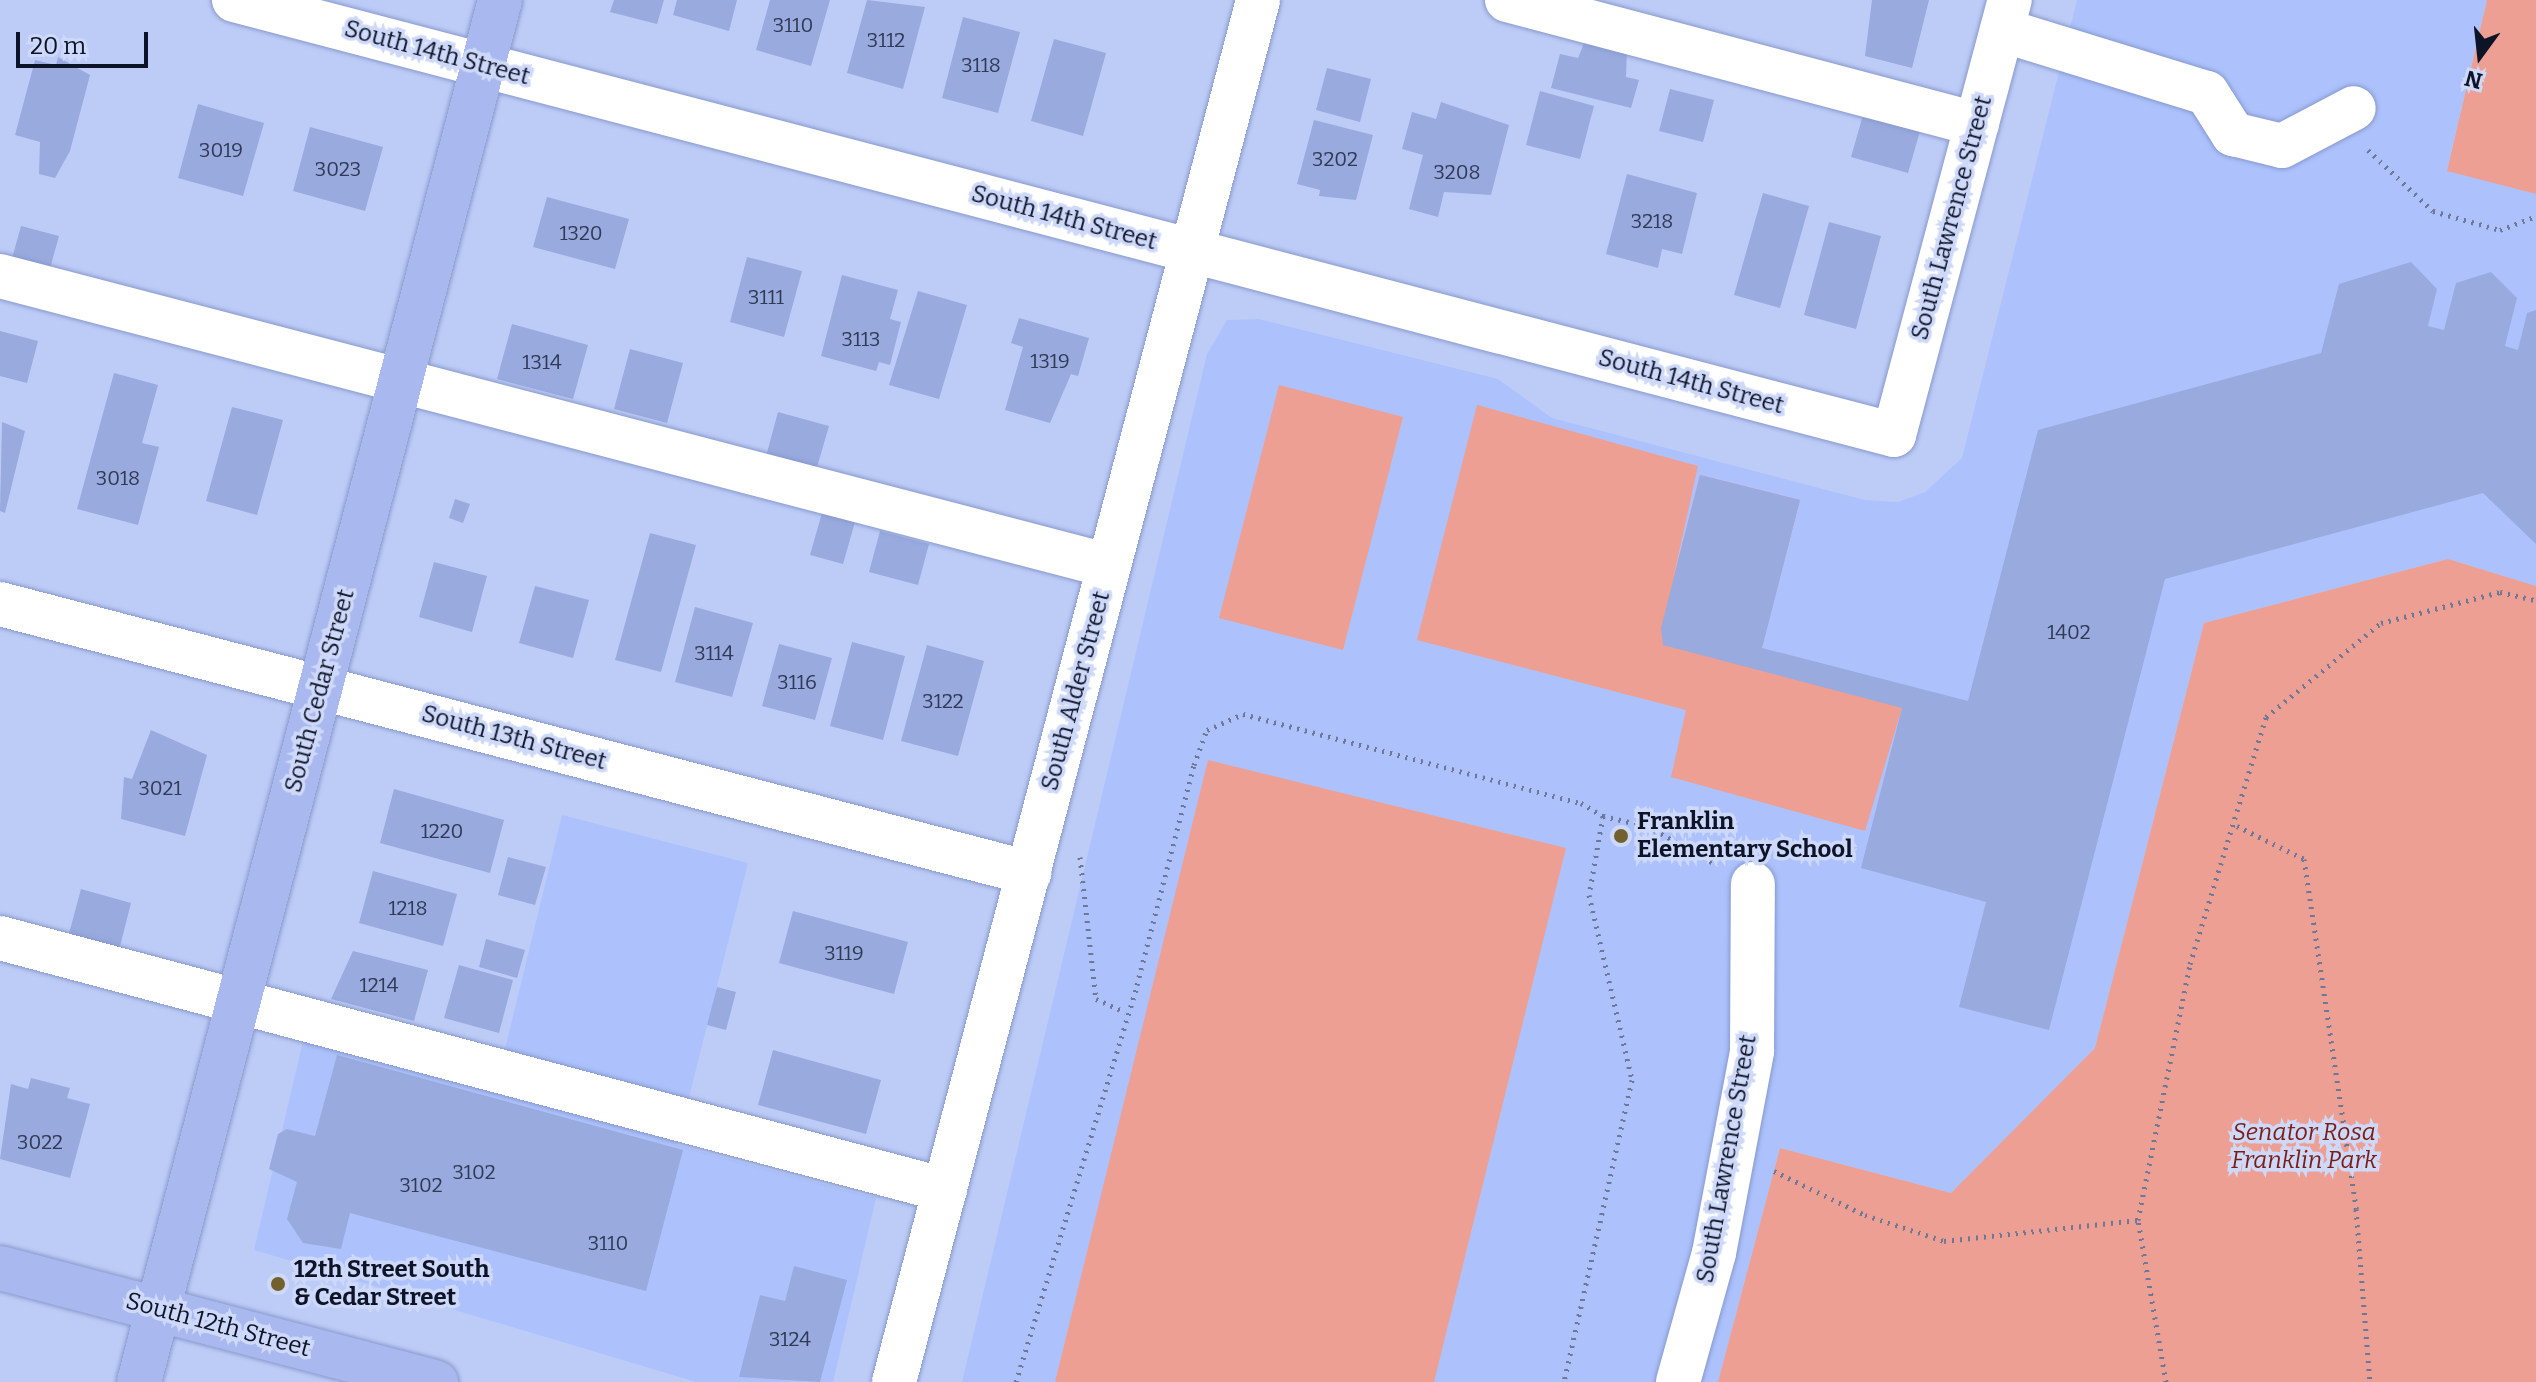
<!DOCTYPE html>
<html>
<head>
<meta charset="utf-8">
<style>
  body { margin:0 }
  #map { position:relative; width:2536px; height:1382px; overflow:hidden; background:#bdccf7; font-family:Bitter,serif }
  div>[style] { position:absolute }
  [style*='--x'] { left:calc(var(--x)*1px); top:calc(var(--y)*1px); width:calc(var(--w)*1px); rotate:calc(var(--a)*1deg) }
  .built>* { inset:0; background:#adc2fd }
  .green>* { inset:0; background:#ec9f92 }
  .building>* { inset:0; background:#98aade }
  .path>* { height:5px; margin-top:-2.5px; transform-origin:0; background:repeating-linear-gradient(90deg,#6d7898 0 2px,transparent 0 8px) }
  .roads { filter:drop-shadow(0 0 2px #89c) drop-shadow(0 0 2px #89c) }
  .minor>* { height:44px; margin:-22px; padding:0 22px; transform-origin:22px; border-radius:22px; background:#fff }
  .major>* { height:44px; margin:-22px; padding:0 22px; transform-origin:22px; border-radius:22px; background:#a9b8ee }
  .dots>* { width:22px; height:22px; translate:-50% -50%; box-sizing:border-box; border:4px solid #ced9fa; border-radius:50% }
  span { translate:-50% -50%; white-space:nowrap; text-align:center; line-height:1.15; -webkit-text-stroke:7px #ced9fa; paint-order:stroke }
  .number-label { font-size:20px; color:#303a55 }
  .number-label span { -webkit-text-stroke-width:0 }
  .street-label { font-size:24px; color:#0e1427 }
  .poi-label { font-size:24px; color:#0e1427; font-weight:700 }
  .left { translate:0 -50%; text-align:left }
  .park-label { font-size:24px; color:#7a1e15; font-style:italic }
  .north { position:absolute; left:2440px; top:16px; width:80px; height:80px; -webkit-text-stroke:6px #ced9fa; paint-order:stroke; rotate:195deg; font-size:22px; font-weight:700; line-height:32px; text-align:center; color:#0e1427 }
  .north::after { content:''; display:block; margin:auto; width:28px; height:36px; background:#0e1427; clip-path:polygon(50% 0,100% 100%,50% 72%,0 100%) }
  .scale { position:absolute; left:16px; top:32px; width:132px; height:36px; box-sizing:border-box; border:4px solid #0e1427; border-top:0; padding-left:10px; font-size:24px; line-height:28px; white-space:nowrap; color:#0e1427; -webkit-text-stroke:6px #ced9fa; paint-order:stroke }
</style>
</head>
<body>
<div id="map">
  <div class="built">
    <div style="clip-path:polygon(2077px 0,2487px 0,2447px 170px,2536px 194px,2536px 586px,2448px 559px,2204px 623px,2095px 1048px,1951px 1193px,1780px 1148px,1718px 1382px,962px 1382px,1207px 354px,1227px 320px,1259px 319px,1498px 379px,1552px 418px,1865px 500px,1898px 502px,1925px 492px,1962px 458px)"></div>
    <div style="clip-path:polygon(562px 815px,748px 863px,677px 1145px,876px 1198px,833px 1382px,696px 1382px,254px 1250px,304px 1037px,495px 1090px)"></div>
  </div>
  <div class="green">
    <div style="clip-path:polygon(2487px 0,2536px 0,2536px 194px,2447px 171px)"></div>
    <div style="clip-path:polygon(1279px 385px,1403px 417px,1343px 650px,1219px 618px)"></div>
    <div style="clip-path:polygon(1477px 405px,1698px 466px,1673px 579px,1700px 475px,1800px 500px,1760px 655px,1902px 708px,1865px 831px,1671px 777px,1686px 710px,1417px 640px)"></div>
    <div style="clip-path:polygon(2448px 559px,2536px 586px,2536px 1382px,1718px 1382px,1780px 1148px,1951px 1193px,2095px 1048px,2204px 623px)"></div>
    <div style="clip-path:polygon(1208px 760px,1566px 848px,1434px 1382px,1055px 1382px)"></div>
  </div>
  <div class="building">
    <div style="clip-path:polygon(614px 0,664px 0,657px 24px,610px 12px)"></div>
    <div style="clip-path:polygon(677px 0,737px 0,729px 31px,673px 15px)"></div>
    <div style="clip-path:polygon(770px 0,830px 0,811px 66px,756px 50px)"></div>
    <div style="clip-path:polygon(867px 0,925px 7px,903px 89px,847px 73px)"></div>
    <div style="clip-path:polygon(1872px 0,1929px 0,1912px 68px,1865px 56px)"></div>
    <div style="clip-path:polygon(963px 17px,1020px 32px,998px 113px,942px 98px)"></div>
    <div style="clip-path:polygon(1586px 38px,1627px 48px,1626px 77px,1639px 80px,1631px 108px,1551px 88px,1560px 54px,1578px 58px)"></div>
    <div style="clip-path:polygon(1054px 39px,1106px 53px,1083px 136px,1031px 121px)"></div>
    <div style="clip-path:polygon(58px 57px,90px 75px,70px 151px,55px 178px,39px 174px,40px 142px,15px 135px,35px 60px,56px 65px)"></div>
    <div style="clip-path:polygon(1327px 68px,1371px 79px,1360px 122px,1316px 110px)"></div>
    <div style="clip-path:polygon(1670px 89px,1714px 100px,1703px 142px,1659px 131px)"></div>
    <div style="clip-path:polygon(1540px 91px,1594px 106px,1580px 159px,1526px 145px)"></div>
    <div style="clip-path:polygon(1441px 102px,1509px 125px,1491px 195px,1444px 192px,1438px 217px,1409px 209px,1423px 155px,1402px 149px,1412px 112px,1436px 119px)"></div>
    <div style="clip-path:polygon(198px 104px,264px 123px,243px 196px,178px 178px)"></div>
    <div style="clip-path:polygon(1863px 115px,1920px 131px,1908px 173px,1851px 157px)"></div>
    <div style="clip-path:polygon(1314px 120px,1373px 135px,1356px 200px,1319px 196px,1320px 190px,1297px 184px)"></div>
    <div style="clip-path:polygon(310px 127px,383px 147px,365px 211px,293px 191px)"></div>
    <div style="clip-path:polygon(1627px 174px,1697px 193px,1682px 254px,1662px 249px,1658px 268px,1606px 254px)"></div>
    <div style="clip-path:polygon(1763px 193px,1809px 206px,1780px 308px,1734px 295px)"></div>
    <div style="clip-path:polygon(547px 197px,629px 219px,615px 269px,533px 247px)"></div>
    <div style="clip-path:polygon(1829px 222px,1881px 236px,1856px 329px,1804px 315px)"></div>
    <div style="clip-path:polygon(21px 226px,59px 236px,49px 272px,11px 262px)"></div>
    <div style="clip-path:polygon(747px 257px,802px 271px,784px 337px,730px 322px)"></div>
    <div style="clip-path:polygon(2411px 262px,2437px 289px,2428px 326px,2444px 330px,2456px 283px,2491px 272px,2517px 298px,2505px 346px,2518px 350px,2527px 313px,2536px 310px,2536px 544px,2483px 493px,2165px 579px,2049px 1030px,1959px 1007px,1986px 902px,1861px 868px,1902px 708px,1663px 645px,1661px 628px,1700px 475px,1800px 500px,1762px 648px,1968px 701px,2038px 430px,2321px 353px,2339px 284px)"></div>
    <div style="clip-path:polygon(842px 275px,898px 290px,890px 319px,901px 322px,890px 365px,879px 362px,876px 371px,821px 356px)"></div>
    <div style="clip-path:polygon(918px 291px,967px 305px,939px 399px,889px 385px)"></div>
    <div style="clip-path:polygon(1019px 318px,1089px 338px,1078px 376px,1071px 374px,1050px 423px,1005px 410px,1023px 347px,1011px 343px)"></div>
    <div style="clip-path:polygon(512px 324px,588px 345px,573px 399px,497px 379px)"></div>
    <div style="clip-path:polygon(0 331px,38px 341px,27px 383px,0 376px)"></div>
    <div style="clip-path:polygon(630px 349px,683px 363px,667px 423px,614px 409px)"></div>
    <div style="clip-path:polygon(114px 373px,158px 385px,142px 443px,159px 447px,138px 525px,77px 509px)"></div>
    <div style="clip-path:polygon(232px 407px,283px 420px,257px 515px,206px 501px)"></div>
    <div style="clip-path:polygon(778px 412px,829px 426px,815px 474px,765px 460px)"></div>
    <div style="clip-path:polygon(2px 422px,25px 431px,5px 513px,0 511px)"></div>
    <div style="clip-path:polygon(455px 499px,470px 504px,463px 523px,449px 518px)"></div>
    <div style="clip-path:polygon(822px 513px,855px 522px,843px 564px,810px 555px)"></div>
    <div style="clip-path:polygon(880px 531px,929px 544px,918px 585px,869px 572px)"></div>
    <div style="clip-path:polygon(650px 533px,696px 545px,661px 672px,615px 660px)"></div>
    <div style="clip-path:polygon(434px 562px,487px 576px,472px 632px,419px 617px)"></div>
    <div style="clip-path:polygon(535px 586px,589px 600px,573px 658px,519px 643px)"></div>
    <div style="clip-path:polygon(695px 607px,753px 623px,732px 697px,675px 682px)"></div>
    <div style="clip-path:polygon(852px 642px,905px 656px,883px 740px,830px 726px)"></div>
    <div style="clip-path:polygon(779px 644px,832px 658px,815px 720px,762px 706px)"></div>
    <div style="clip-path:polygon(927px 645px,984px 661px,958px 756px,901px 741px)"></div>
    <div style="clip-path:polygon(151px 730px,207px 755px,185px 836px,121px 819px,124px 777px,132px 779px)"></div>
    <div style="clip-path:polygon(394px 789px,504px 820px,490px 873px,380px 843px)"></div>
    <div style="clip-path:polygon(508px 857px,546px 867px,535px 905px,498px 895px)"></div>
    <div style="clip-path:polygon(373px 871px,457px 894px,443px 946px,359px 923px)"></div>
    <div style="clip-path:polygon(81px 889px,131px 903px,118px 954px,67px 941px)"></div>
    <div style="clip-path:polygon(793px 911px,908px 942px,894px 994px,779px 963px)"></div>
    <div style="clip-path:polygon(486px 939px,525px 950px,517px 978px,479px 967px)"></div>
    <div style="clip-path:polygon(353px 951px,428px 970px,414px 1021px,331px 999px)"></div>
    <div style="clip-path:polygon(459px 965px,513px 980px,499px 1033px,444px 1018px)"></div>
    <div style="clip-path:polygon(717px 987px,736px 992px,726px 1030px,707px 1025px)"></div>
    <div style="clip-path:polygon(773px 1050px,881px 1080px,866px 1134px,758px 1105px)"></div>
    <div style="clip-path:polygon(337px 1055px,683px 1150px,646px 1291px,350px 1213px,341px 1249px,303px 1243px,287px 1219px,297px 1182px,269px 1169px,278px 1134px,287px 1129px,315px 1136px)"></div>
    <div style="clip-path:polygon(31px 1078px,70px 1088px,67px 1098px,90px 1104px,70px 1178px,0 1159px,11px 1084px,28px 1089px)"></div>
    <div style="clip-path:polygon(794px 1266px,847px 1280px,820px 1382px,739px 1377px,760px 1295px,785px 1301px)"></div>
  </div>
  <div class="path">
    <div style="--x:2368;--y:150;--w:89;--a:43.2"></div>
    <div style="--x:2433;--y:211;--w:70;--a:15.8"></div>
    <div style="--x:2500;--y:230;--w:39;--a:-21"></div>
    <div style="--x:1603;--y:816;--w:45;--a:12.8"></div>
    <div style="--x:1647;--y:826;--w:80;--a:29.1"></div>
    <div style="--x:2237;--y:826;--w:75;--a:26.2"></div>
    <div style="--x:2304;--y:859;--w:354;--a:81.5"></div>
    <div style="--x:2356;--y:1209;--w:174;--a:85.4"></div>
    <div style="--x:1080;--y:857;--w:143;--a:83.6"></div>
    <div style="--x:1096;--y:999;--w:32;--a:24"></div>
    <div style="--x:1774;--y:1171;--w:101;--a:25.8"></div>
    <div style="--x:1865;--y:1215;--w:83;--a:18.2"></div>
    <div style="--x:1944;--y:1241;--w:195;--a:-6.2"></div>
    <div style="--x:1016;--y:1382;--w:415;--a:-73"></div>
    <div style="--x:1137;--y:985;--w:227;--a:-75.5"></div>
    <div style="--x:1194;--y:765;--w:37;--a:-70"></div>
    <div style="--x:1207;--y:730;--w:39;--a:-24"></div>
    <div style="--x:1243;--y:714;--w:350;--a:14.8"></div>
    <div style="--x:1581;--y:803;--w:26;--a:31"></div>
    <div style="--x:1603;--y:816;--w:80;--a:100"></div>
    <div style="--x:1589;--y:895;--w:190;--a:76.9"></div>
    <div style="--x:1632;--y:1080;--w:310;--a:102.7"></div>
    <div style="--x:2166;--y:1382;--w:164;--a:-99.8"></div>
    <div style="--x:2138;--y:1220;--w:261;--a:-78.5"></div>
    <div style="--x:2190;--y:964;--w:258;--a:-72.9"></div>
    <div style="--x:2266;--y:717;--w:149;--a:-39.3"></div>
    <div style="--x:2381;--y:623;--w:123;--a:-14.6"></div>
    <div style="--x:2500;--y:592;--w:37;--a:13"></div>
  </div>
  <div class="roads">
    <div class="minor">
      <div style="--x:234;--y:0;--w:1716;--a:14.68"></div>
      <div style="--x:1894;--y:435;--w:450;--a:-75.1"></div>
      <div style="--x:1507;--y:0;--w:486;--a:14.8"></div>
      <div style="--x:2002;--y:30;--w:214;--a:17.1"></div>
      <div style="--x:2207;--y:93;--w:49;--a:57.6"></div>
      <div style="--x:2233;--y:134;--w:50;--a:13.8"></div>
      <div style="--x:2282;--y:146;--w:81;--a:-27.8"></div>
      <div style="--x:0;--y:276;--w:1146;--a:14.65"></div>
      <div style="--x:0;--y:604;--w:1064;--a:14.65"></div>
      <div style="--x:0;--y:938;--w:978;--a:14.93"></div>
      <div style="--x:894;--y:1382;--w:1429;--a:-75.24"></div>
      <div style="--x:1678;--y:1382;--w:134;--a:-74.4"></div>
      <div style="--x:1714;--y:1253;--w:206;--a:-79.3"></div>
      <div style="--x:1752;--y:1051;--w:167;--a:-89.7"></div>
    </div>
    <div class="major">
      <div style="--x:0;--y:1268;--w:451;--a:14.7"></div>
      <div style="--x:139;--y:1382;--w:1428;--a:-75.36"></div>
    </div>
  </div>
  <div class="dots">
    <div style="left:1621px;top:836px;background:#72602f"></div>
    <div style="left:278px;top:1284px;background:#72602f"></div>
  </div>
  <div class="number-label">
    <span style="left:793px;top:25px">3110</span>
    <span style="left:886px;top:40px">3112</span>
    <span style="left:981px;top:65px">3118</span>
    <span style="left:221px;top:150px">3019</span>
    <span style="left:1335px;top:159px">3202</span>
    <span style="left:338px;top:169px">3023</span>
    <span style="left:1457px;top:172px">3208</span>
    <span style="left:1652px;top:221px">3218</span>
    <span style="left:581px;top:233px">1320</span>
    <span style="left:766px;top:297px">3111</span>
    <span style="left:861px;top:339px">3113</span>
    <span style="left:1050px;top:361px">1319</span>
    <span style="left:542px;top:362px">1314</span>
    <span style="left:118px;top:478px">3018</span>
    <span style="left:2069px;top:632px">1402</span>
    <span style="left:714px;top:653px">3114</span>
    <span style="left:797px;top:682px">3116</span>
    <span style="left:943px;top:701px">3122</span>
    <span style="left:160px;top:788px">3021</span>
    <span style="left:442px;top:831px">1220</span>
    <span style="left:408px;top:908px">1218</span>
    <span style="left:844px;top:953px">3119</span>
    <span style="left:379px;top:985px">1214</span>
    <span style="left:40px;top:1142px">3022</span>
    <span style="left:474px;top:1172px">3102</span>
    <span style="left:421px;top:1185px">3102</span>
    <span style="left:608px;top:1243px">3110</span>
    <span style="left:790px;top:1339px">3124</span>
  </div>
  <div class="street-label">
    <span style="left:437px;top:53px;rotate:15deg">South 14th Street</span>
    <span style="left:1064px;top:218px;rotate:15deg">South 14th Street</span>
    <span style="left:1952px;top:218px;rotate:-75deg">South Lawrence Street</span>
    <span style="left:1691px;top:382px;rotate:15deg">South 14th Street</span>
    <span style="left:320px;top:691px;rotate:-75deg">South Cedar Street</span>
    <span style="left:1076px;top:691px;rotate:-75deg">South Alder Street</span>
    <span style="left:514px;top:738px;rotate:15deg">South 13th Street</span>
    <span style="left:1727px;top:1159px;rotate:-80deg">South Lawrence Street</span>
    <span style="left:218px;top:1325px;rotate:15deg">South 12th Street</span>
  </div>
  <div class="poi-label">
    <span class="left" style="left:1637px;top:836px">Franklin<br>Elementary School</span>
    <span class="left" style="left:294px;top:1284px">12th Street South<br>&amp; Cedar Street</span>
  </div>
  <div class="park-label">
    <span style="left:2304px;top:1147px">Senator Rosa<br>Franklin Park</span>
  </div>
  <div class="north">N</div>
  <div class="scale">20 m</div>
</div>
</body>
</html>
